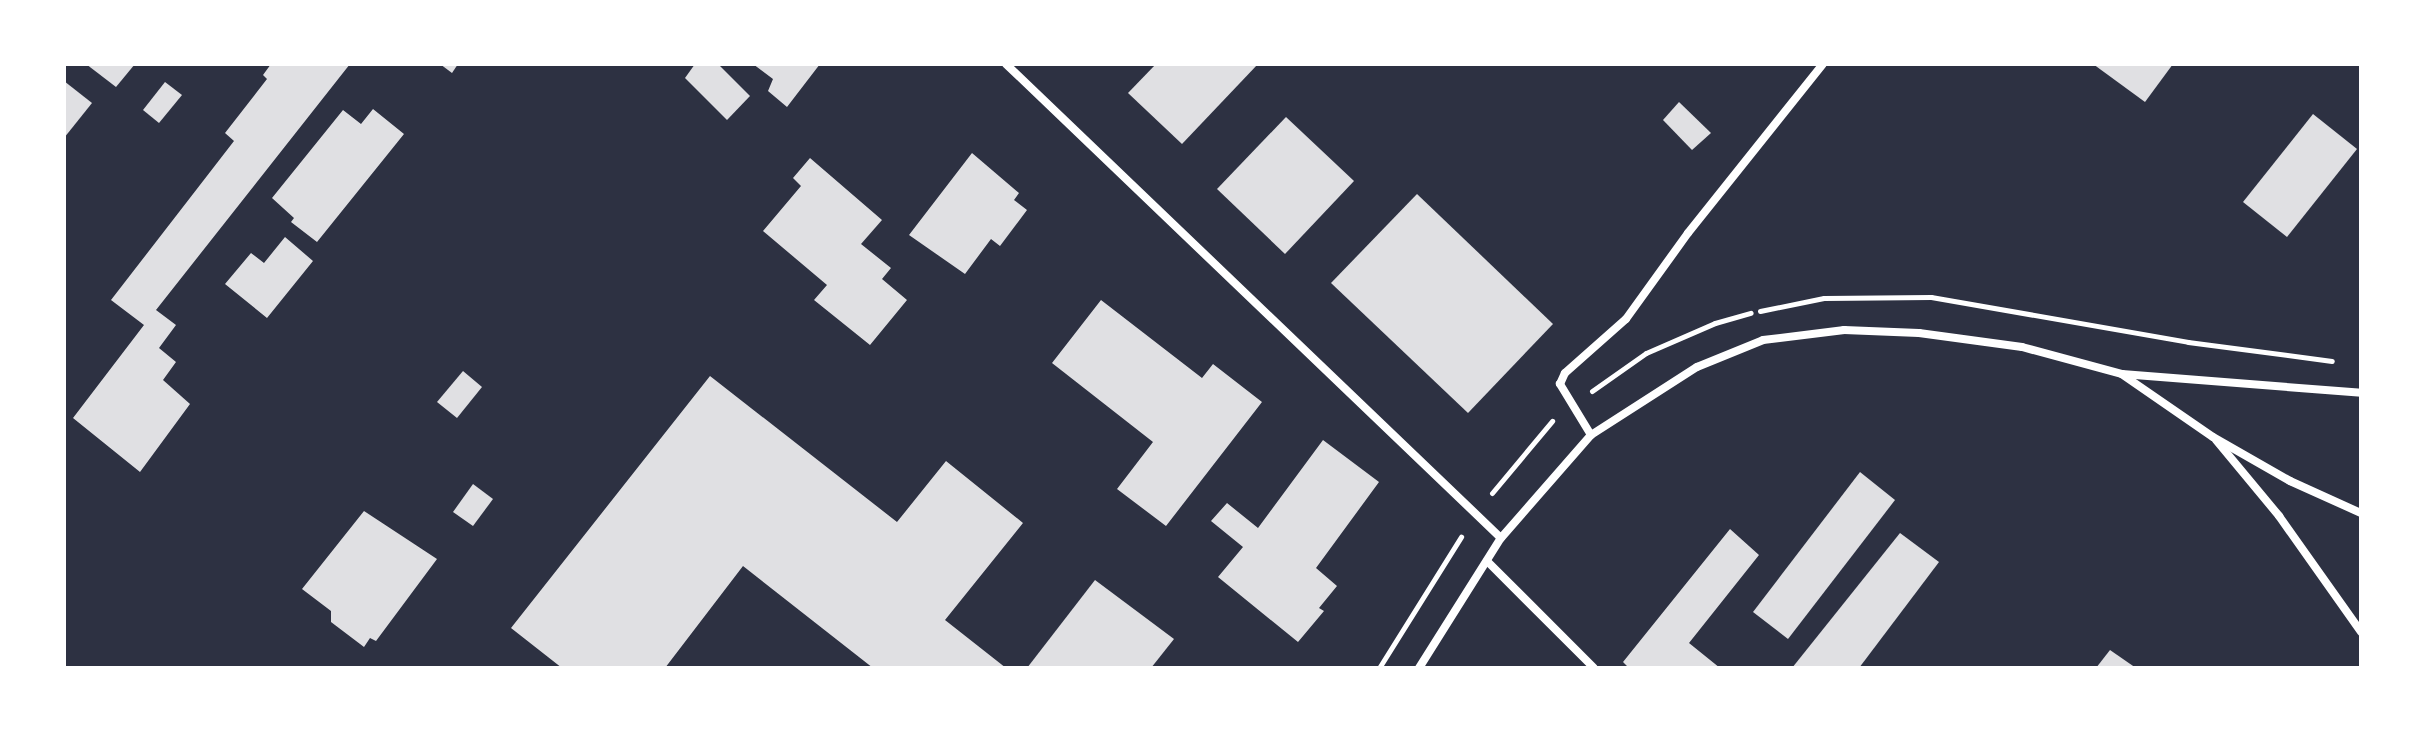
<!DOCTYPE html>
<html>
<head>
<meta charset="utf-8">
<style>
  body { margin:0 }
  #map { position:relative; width:2425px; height:732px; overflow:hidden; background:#2d3142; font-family:"Crimson Pro",serif }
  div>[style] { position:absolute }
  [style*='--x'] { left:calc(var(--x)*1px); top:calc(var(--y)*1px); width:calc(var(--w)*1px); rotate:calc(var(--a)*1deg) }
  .building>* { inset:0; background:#e0e0e3 }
  .path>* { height:5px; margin:-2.5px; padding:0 2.5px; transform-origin:2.5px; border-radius:2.5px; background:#fff }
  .minor>* { height:8px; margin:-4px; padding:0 4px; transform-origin:4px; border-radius:4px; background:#fff }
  span { translate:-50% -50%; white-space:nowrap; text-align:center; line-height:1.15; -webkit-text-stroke:6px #fff; paint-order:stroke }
  .frame { position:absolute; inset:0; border:66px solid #fff; pointer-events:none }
</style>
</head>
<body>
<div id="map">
  <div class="building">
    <div style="clip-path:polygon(86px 64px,135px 64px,116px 87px)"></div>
    <div style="clip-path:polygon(271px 64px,350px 64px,156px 310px,176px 325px,159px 348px,176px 362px,163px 380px,190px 404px,140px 472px,73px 418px,144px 325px,111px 300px,234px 141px,225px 133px,267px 79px,263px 75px)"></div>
    <div style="clip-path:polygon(440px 64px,458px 64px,452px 73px)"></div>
    <div style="clip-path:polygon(695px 64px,718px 64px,750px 96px,727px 120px,685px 78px)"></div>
    <div style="clip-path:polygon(753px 64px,820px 64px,787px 107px,768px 91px,773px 79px)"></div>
    <div style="clip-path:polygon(1156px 64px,1258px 64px,1182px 144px,1128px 93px)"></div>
    <div style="clip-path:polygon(2093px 64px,2173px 64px,2145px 102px)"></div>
    <div style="clip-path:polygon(64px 81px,92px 103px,64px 138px)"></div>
    <div style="clip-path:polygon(165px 82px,182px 95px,159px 123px,143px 110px)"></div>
    <div style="clip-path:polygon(1679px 102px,1711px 133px,1692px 150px,1663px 120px)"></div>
    <div style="clip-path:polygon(373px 109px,404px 134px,317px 242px,291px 222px,294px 218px,272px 198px,343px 110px,361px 124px)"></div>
    <div style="clip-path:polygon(2313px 114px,2357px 149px,2287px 237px,2243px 202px)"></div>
    <div style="clip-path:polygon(1286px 117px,1354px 181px,1285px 254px,1217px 189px)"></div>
    <div style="clip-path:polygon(972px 153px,1019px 193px,1014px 200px,1027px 210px,1000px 246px,991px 239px,965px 274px,909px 235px)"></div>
    <div style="clip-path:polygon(810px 158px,882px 220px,861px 244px,891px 268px,882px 279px,907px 300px,870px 345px,814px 300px,827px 285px,763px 231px,801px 186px,793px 178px)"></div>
    <div style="clip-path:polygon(1417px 194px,1553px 324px,1468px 413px,1331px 283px)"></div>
    <div style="clip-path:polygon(285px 237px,313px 261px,267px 318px,225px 284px,251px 253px,264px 263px)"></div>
    <div style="clip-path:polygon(1101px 300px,1202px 378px,1213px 364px,1262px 402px,1166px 526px,1117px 489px,1153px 442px,1052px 363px)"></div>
    <div style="clip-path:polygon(463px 371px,482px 387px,457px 418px,437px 402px)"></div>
    <div style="clip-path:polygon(710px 376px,897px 522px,946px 461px,1023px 523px,945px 620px,1006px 668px,873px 668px,743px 566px,665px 668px,562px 668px,511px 628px)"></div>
    <div style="clip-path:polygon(1323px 440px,1379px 482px,1316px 568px,1337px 586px,1319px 608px,1324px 611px,1298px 642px,1218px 577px,1243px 547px,1211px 521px,1227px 503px,1258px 528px)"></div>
    <div style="clip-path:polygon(1860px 472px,1895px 500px,1788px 639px,1753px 612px)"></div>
    <div style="clip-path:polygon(473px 484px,493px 499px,473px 526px,453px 512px)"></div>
    <div style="clip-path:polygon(364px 511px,437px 559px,376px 641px,370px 638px,364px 647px,331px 622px,331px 611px,302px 589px)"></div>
    <div style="clip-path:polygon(1730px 529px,1759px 555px,1689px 643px,1720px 668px,1629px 668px,1623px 662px)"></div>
    <div style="clip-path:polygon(1900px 533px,1939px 562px,1859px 668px,1792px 668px)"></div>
    <div style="clip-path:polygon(1095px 580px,1174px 639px,1151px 668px,1027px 668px)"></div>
    <div style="clip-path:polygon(2110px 650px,2136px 668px,2096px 668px)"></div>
  </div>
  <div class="path">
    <div style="--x:1760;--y:311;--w:65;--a:-11.5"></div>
    <div style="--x:1824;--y:298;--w:107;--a:-0.5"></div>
    <div style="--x:1931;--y:297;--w:261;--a:9.9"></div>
    <div style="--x:2188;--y:342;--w:145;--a:7.5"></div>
    <div style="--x:1592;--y:391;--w:66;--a:-35.1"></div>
    <div style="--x:1646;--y:353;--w:75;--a:-23.5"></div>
    <div style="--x:1715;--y:323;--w:37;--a:-16"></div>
    <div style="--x:1492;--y:493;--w:94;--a:-50.2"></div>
    <div style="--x:1379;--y:668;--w:155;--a:-58"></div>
  </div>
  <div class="minor">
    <div style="--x:1006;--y:64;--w:685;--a:43.76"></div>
    <div style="--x:2123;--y:375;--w:109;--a:34.6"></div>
    <div style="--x:2213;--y:437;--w:89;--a:29.7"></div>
    <div style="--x:2290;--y:481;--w:78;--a:24.3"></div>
    <div style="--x:1591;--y:435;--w:60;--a:-121.3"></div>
    <div style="--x:1560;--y:384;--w:12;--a:-66"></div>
    <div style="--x:1565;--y:373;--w:81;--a:-41.5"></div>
    <div style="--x:1626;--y:319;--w:106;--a:-54.2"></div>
    <div style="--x:1688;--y:233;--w:216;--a:-51.4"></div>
    <div style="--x:2216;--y:440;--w:99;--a:50.3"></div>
    <div style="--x:2279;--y:516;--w:142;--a:54.7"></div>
    <div style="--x:1487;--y:561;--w:151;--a:45"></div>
    <div style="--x:1419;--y:668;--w:154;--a:-57.8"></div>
    <div style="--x:1501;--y:538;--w:137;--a:-48.9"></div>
    <div style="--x:1591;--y:435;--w:126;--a:-32.7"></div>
    <div style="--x:1697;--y:367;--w:71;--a:-22.2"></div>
    <div style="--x:1763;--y:340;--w:82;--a:-7"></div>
    <div style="--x:1844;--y:330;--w:75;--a:2.3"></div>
    <div style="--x:1919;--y:333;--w:104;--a:7.7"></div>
    <div style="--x:2022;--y:347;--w:104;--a:15.1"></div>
    <div style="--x:2122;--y:374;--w:240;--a:4.5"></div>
  </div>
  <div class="frame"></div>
</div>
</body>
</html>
